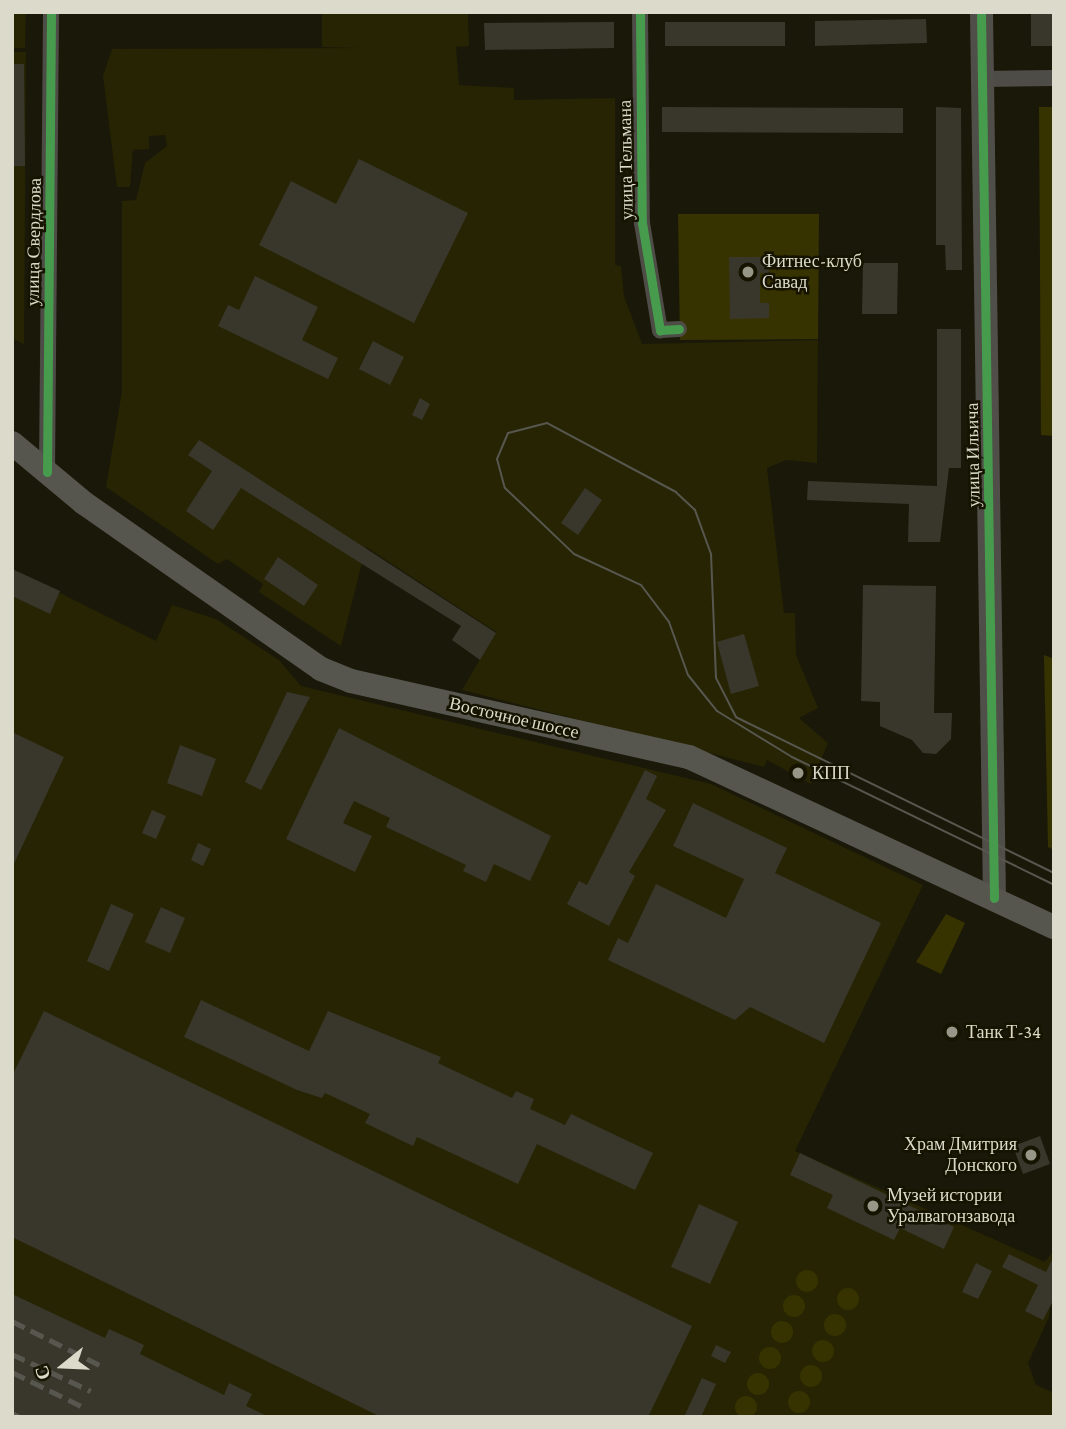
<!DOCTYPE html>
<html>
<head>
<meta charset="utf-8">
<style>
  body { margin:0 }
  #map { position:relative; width:1066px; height:1429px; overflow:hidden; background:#1a1809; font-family:"Crimson Pro",serif }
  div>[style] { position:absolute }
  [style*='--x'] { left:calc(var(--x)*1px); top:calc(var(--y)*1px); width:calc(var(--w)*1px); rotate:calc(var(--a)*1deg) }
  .built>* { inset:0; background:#262403 }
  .green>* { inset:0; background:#373301 }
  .round { border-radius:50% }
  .building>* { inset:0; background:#39372b }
  .street>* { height:16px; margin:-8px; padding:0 8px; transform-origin:8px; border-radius:8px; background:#4e4c46 }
  .secondary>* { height:23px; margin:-11.5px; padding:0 11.5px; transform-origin:11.5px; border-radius:11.5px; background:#504e48 }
  .primary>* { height:24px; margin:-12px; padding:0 12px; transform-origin:12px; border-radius:12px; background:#56564f }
  .tram>* { height:2px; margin:-1px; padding:0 1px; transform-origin:1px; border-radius:1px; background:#57574f }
  .rail>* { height:4.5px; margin-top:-2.25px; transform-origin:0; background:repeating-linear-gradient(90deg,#57574f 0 14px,transparent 0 21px) }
  .cycleway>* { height:9px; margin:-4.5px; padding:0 4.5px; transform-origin:4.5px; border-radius:4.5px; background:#469c4c }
  .dots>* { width:19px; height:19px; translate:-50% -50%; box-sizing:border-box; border:4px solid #161400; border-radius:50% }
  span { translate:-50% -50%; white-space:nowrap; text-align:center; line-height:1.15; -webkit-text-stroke:5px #161400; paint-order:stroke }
  .street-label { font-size:18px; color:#dcdbcb }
  .poi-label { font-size:18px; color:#dcdbcb }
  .left { translate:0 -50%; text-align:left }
  .right { translate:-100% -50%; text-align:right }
  .frame { position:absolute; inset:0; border:14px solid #dcdbcb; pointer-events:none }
  .north { position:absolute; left:28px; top:1331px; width:70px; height:70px; -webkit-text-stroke:5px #161400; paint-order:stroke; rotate:252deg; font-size:19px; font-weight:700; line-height:28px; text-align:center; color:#dcdbcb }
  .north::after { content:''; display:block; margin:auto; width:24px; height:32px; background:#dcdbcb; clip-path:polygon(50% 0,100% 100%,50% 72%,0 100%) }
</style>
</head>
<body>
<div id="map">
  <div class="built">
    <div style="clip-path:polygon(12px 12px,26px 12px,25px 48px,12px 48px)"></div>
    <div style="clip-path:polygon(322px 12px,468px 12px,469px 46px,456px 47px,459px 85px,514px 88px,514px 100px,615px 98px,615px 265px,621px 266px,624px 296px,642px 344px,818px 340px,817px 463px,786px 460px,767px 468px,784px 613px,795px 613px,796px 655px,818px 708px,799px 718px,828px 743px,811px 784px,767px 760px,764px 767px,462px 690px,496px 632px,366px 547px,341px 646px,259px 592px,263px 584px,227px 559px,218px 564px,106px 487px,122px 391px,122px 201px,136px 200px,145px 163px,167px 146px,165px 135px,149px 136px,149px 149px,133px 150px,130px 187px,117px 187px,103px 76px,112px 49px,359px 48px,322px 47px)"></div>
    <div style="clip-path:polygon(12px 52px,26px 52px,24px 344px,12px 338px)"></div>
    <div style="clip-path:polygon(12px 569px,156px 641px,172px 605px,216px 619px,279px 660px,301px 686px,711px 784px,923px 885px,795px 1151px,1045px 1262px,1054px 1250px,1049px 1317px,1028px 1363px,1036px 1385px,1054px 1393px,1054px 1417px,12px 1417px)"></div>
  </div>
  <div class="green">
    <div style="clip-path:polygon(1039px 107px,1054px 107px,1054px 436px,1041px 435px)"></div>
    <div style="clip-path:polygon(678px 214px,819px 214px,818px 339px,680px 340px)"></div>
    <div style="clip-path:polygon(1044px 655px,1054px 659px,1054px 850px,1048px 847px)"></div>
    <div style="clip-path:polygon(946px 914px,965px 923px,941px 974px,916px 962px)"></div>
    <div class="round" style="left:796px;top:1270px;width:22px;height:22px"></div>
    <div class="round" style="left:837px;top:1288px;width:22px;height:22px"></div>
    <div class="round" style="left:783px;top:1295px;width:22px;height:22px"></div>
    <div class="round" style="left:824px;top:1314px;width:22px;height:22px"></div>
    <div class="round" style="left:771px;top:1321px;width:22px;height:22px"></div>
    <div class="round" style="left:812px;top:1340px;width:22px;height:22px"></div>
    <div class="round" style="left:759px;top:1347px;width:22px;height:22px"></div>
    <div class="round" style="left:800px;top:1365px;width:22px;height:22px"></div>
    <div class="round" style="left:747px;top:1373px;width:22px;height:22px"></div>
    <div class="round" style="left:788px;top:1391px;width:22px;height:22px"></div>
    <div class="round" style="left:735px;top:1396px;width:22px;height:22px"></div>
  </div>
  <div class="building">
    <div style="clip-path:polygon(1031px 12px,1054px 12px,1054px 46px,1031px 46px)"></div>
    <div style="clip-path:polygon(926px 19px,927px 43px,815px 46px,815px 21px)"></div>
    <div style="clip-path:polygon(614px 22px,614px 48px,485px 50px,484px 23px)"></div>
    <div style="clip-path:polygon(665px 22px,785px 22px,785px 46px,665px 46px)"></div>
    <div style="clip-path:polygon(12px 64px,24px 64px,25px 166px,12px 166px)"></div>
    <div style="clip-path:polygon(662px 107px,903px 108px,903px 133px,662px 132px)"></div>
    <div style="clip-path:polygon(936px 107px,961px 108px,962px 270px,946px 270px,945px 245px,936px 245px)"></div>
    <div style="clip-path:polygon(359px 159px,468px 213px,414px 323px,259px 245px,291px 181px,336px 204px)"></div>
    <div style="clip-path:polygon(729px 257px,769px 257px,769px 273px,760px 273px,760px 303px,769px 303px,769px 318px,730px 319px)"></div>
    <div style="clip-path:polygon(863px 263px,898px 263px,897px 314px,862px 314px)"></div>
    <div style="clip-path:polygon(255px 276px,318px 307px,302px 340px,338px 358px,328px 379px,218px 326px,228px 305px,239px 310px)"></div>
    <div style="clip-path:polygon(937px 329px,961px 329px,961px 468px,949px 468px,940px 542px,908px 542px,909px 504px,807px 500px,808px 481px,937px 486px)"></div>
    <div style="clip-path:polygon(373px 341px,404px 357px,390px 385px,359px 369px)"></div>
    <div style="clip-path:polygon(420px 398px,430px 404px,422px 420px,412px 415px)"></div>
    <div style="clip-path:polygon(199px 440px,496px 633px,480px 660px,452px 640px,461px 626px,241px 488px,213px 530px,186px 511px,212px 471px,188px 455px)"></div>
    <div style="clip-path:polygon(585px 488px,602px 500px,578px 535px,561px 523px)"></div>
    <div style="clip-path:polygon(278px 557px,318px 585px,304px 606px,264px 579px)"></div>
    <div style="clip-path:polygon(12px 569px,60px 591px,50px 614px,12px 596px)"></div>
    <div style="clip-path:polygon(863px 585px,936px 586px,934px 713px,952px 713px,951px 739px,936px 754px,923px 753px,912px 740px,880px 726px,880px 702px,861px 701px)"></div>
    <div style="clip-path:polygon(744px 634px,759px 686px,731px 694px,717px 642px)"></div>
    <div style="clip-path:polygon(287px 692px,310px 697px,261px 790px,245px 782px)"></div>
    <div style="clip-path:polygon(339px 728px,551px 836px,530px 881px,494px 864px,486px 882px,463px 871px,466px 865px,386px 827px,390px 818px,354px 801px,343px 823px,372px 836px,355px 872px,286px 839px)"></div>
    <div style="clip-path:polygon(12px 732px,64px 757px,12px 868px)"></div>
    <div style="clip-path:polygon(180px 745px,216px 759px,202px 796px,167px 783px)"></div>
    <div style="clip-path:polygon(645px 770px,657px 776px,646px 799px,666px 810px,629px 872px,635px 876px,609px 926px,567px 904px,579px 881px,587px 885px)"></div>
    <div style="clip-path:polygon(693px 803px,787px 848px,775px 873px,881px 923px,824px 1043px,750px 1007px,735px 1020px,608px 960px,618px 938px,628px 943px,656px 884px,726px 918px,744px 879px,673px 846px)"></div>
    <div style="clip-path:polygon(152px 810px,166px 816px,156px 839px,142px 833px)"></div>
    <div style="clip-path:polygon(198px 843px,211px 849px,203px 866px,191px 860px)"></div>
    <div style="clip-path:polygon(111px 904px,134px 914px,109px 971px,87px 961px)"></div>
    <div style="clip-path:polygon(161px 907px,185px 918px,170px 953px,145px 942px)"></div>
    <div style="clip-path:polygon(201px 1000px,309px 1051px,328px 1011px,441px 1057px,438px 1063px,512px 1098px,516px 1091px,534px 1099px,530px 1109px,565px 1125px,571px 1114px,653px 1153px,635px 1190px,537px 1144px,518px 1184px,417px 1137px,413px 1146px,365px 1123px,370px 1114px,325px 1093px,322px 1098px,297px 1090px,184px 1037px)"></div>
    <div style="clip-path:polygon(44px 1011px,692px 1326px,648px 1417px,381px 1417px,12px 1237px,12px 1076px)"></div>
    <div style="clip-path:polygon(1040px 1136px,1050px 1164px,1023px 1174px,1013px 1146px)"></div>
    <div style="clip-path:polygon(800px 1153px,954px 1227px,944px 1249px,900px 1228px,894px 1240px,827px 1208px,833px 1195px,790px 1175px)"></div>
    <div style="clip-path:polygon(699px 1204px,738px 1222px,710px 1284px,671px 1267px)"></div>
    <div style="clip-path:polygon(1009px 1254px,1046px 1272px,1054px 1256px,1054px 1299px,1043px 1320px,1025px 1311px,1038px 1285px,1002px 1267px)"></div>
    <div style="clip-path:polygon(976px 1263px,992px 1271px,978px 1299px,962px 1292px)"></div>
    <div style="clip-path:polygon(12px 1294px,105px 1338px,109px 1329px,144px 1345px,140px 1354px,224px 1395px,229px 1383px,252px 1394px,246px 1406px,269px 1417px,12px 1417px)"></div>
    <div style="clip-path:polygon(716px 1345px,731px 1352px,725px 1363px,711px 1356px)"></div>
    <div style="clip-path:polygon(702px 1378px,716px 1384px,701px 1417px,684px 1417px)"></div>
  </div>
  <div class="street">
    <div style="--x:640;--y:12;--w:211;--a:89.5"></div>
    <div style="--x:642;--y:223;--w:109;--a:80.5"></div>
    <div style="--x:660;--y:330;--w:19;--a:-3"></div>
    <div style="--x:982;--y:79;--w:72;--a:-0.8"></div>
    <div style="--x:47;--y:472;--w:460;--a:-89.5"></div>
  </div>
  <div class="secondary">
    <div style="--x:981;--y:12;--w:886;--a:89.16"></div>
  </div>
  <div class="primary">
    <div style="--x:12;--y:443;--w:94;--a:39.8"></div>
    <div style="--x:84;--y:503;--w:289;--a:35"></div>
    <div style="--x:321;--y:669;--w:32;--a:22"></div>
    <div style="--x:351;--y:681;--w:346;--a:12.7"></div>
    <div style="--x:689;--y:757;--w:403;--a:25"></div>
  </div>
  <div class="tram">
    <div style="--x:1054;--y:873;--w:354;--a:-153.9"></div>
    <div style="--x:736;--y:717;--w:44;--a:-117.1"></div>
    <div style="--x:716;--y:678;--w:124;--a:-92.3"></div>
    <div style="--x:711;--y:554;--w:47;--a:-110"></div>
    <div style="--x:695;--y:510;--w:26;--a:-137"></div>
    <div style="--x:676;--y:492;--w:146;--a:-151.9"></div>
    <div style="--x:547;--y:423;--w:40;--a:165.6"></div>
    <div style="--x:508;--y:433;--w:28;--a:113"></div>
    <div style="--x:497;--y:459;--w:30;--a:75"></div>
    <div style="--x:505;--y:488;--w:95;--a:43.7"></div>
    <div style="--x:574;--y:554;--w:74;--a:24.8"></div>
    <div style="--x:641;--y:585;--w:46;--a:52.9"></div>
    <div style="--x:669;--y:622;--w:56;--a:70.3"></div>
    <div style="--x:688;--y:675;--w:46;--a:51.1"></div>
    <div style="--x:717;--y:711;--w:88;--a:31.5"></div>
    <div style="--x:792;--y:757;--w:292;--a:26"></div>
  </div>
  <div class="rail">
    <div style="--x:12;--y:1321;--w:101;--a:26.6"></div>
    <div style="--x:12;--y:1354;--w:87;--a:25.1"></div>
    <div style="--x:12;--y:1372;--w:79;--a:26.2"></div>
    <div style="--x:12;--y:1413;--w:9;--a:27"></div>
  </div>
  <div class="cycleway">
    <div style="--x:640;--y:12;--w:211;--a:89.5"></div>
    <div style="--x:642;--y:223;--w:109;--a:80.5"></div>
    <div style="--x:660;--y:330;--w:19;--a:-3"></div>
    <div style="--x:981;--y:12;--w:886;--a:89.16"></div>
    <div style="--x:47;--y:472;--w:460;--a:-89.5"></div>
  </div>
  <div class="dots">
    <div style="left:748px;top:272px;background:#989787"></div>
    <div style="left:798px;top:773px;background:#989787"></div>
    <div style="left:952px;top:1032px;background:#989787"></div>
    <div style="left:1031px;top:1155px;background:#989787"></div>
    <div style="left:873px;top:1206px;background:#989787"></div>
  </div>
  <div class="street-label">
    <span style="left:626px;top:160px;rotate:-91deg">улица Тельмана</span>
    <span style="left:34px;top:242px;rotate:-89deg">улица Свердлова</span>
    <span style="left:973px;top:455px;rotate:-91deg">улица Ильича</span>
    <span style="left:514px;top:718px;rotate:13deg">Восточное шоссе</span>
  </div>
  <div class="poi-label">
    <span class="left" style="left:762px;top:272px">Фитнес-клуб<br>Савад</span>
    <span class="left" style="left:812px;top:773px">КПП</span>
    <span class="left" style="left:966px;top:1032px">Танк Т-34</span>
    <span class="right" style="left:1017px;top:1155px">Храм Дмитрия<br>Донского</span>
    <span class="left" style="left:887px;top:1206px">Музей истории<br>Уралвагонзавода</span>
  </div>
  <div class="frame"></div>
  <div class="north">С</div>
</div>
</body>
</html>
